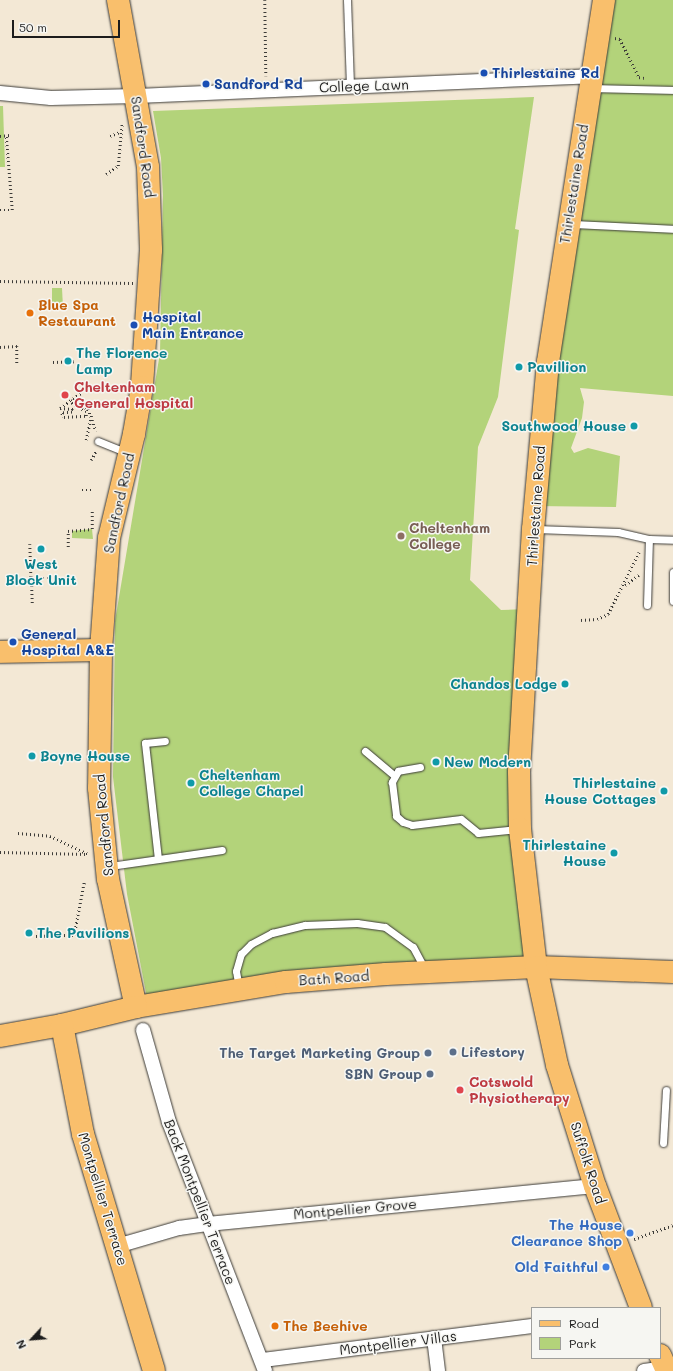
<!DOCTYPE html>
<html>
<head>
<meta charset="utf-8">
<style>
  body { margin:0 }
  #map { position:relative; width:673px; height:1371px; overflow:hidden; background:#f3e8d5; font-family:Mali,sans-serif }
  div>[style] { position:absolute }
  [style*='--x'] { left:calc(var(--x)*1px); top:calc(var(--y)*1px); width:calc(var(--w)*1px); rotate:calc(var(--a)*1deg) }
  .green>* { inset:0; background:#b3d37a }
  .path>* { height:2.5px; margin-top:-1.25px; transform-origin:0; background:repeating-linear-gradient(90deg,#3c3b38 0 1px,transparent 0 4px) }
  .roads { filter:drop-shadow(0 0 1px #3c3b38) drop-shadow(0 0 1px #3c3b38) }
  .service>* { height:7px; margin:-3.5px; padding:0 3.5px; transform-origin:3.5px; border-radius:3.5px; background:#fff }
  .minor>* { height:14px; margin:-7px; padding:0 7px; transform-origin:7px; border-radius:7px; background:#fff }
  .primary>* { height:22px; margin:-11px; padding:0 11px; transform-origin:11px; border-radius:11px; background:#f9bf6c }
  .trunk>* { height:22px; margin:-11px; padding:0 11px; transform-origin:11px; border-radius:11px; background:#f9bf6c }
  .dots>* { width:11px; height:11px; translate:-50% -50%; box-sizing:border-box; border:2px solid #f6f6f2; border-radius:50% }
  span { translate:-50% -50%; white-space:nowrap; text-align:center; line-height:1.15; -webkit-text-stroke:3px #f6f6f2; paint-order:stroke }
  .transit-label { font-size:14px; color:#164399; font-weight:700 }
  .left { translate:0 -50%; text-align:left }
  .street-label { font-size:14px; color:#1c1c1c }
  .food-label { font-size:14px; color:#c56008; font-weight:700 }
  .culture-label { font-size:14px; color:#0d838f; font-weight:700 }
  .right { translate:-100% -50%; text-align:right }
  .health-label { font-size:14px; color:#be3a42; font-weight:700 }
  .education-label { font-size:14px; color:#785e54; font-weight:700 }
  .service-label { font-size:14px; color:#4e5e75; font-weight:700 }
  .shop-label { font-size:14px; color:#366cbe; font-weight:700 }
  .legend { position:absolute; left:531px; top:1307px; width:130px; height:52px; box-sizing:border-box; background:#f6f6f2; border:1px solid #9f9f9c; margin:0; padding:5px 7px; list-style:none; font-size:12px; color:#1c1c1c }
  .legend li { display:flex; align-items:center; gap:8px; height:20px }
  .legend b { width:20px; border:1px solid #9f9f9c }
  .north { position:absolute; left:12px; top:1319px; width:40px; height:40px; -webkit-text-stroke:3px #f6f6f2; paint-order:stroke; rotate:244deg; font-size:11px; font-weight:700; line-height:16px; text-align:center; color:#1c1c1c }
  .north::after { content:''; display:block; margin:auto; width:14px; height:18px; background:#1c1c1c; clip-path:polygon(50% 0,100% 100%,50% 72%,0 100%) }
  .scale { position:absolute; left:12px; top:20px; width:108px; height:18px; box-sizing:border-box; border:2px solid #1c1c1c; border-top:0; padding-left:5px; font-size:12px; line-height:14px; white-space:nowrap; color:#1c1c1c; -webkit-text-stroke:3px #f6f6f2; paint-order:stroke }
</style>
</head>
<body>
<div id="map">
  <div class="green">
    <div style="clip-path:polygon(604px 0,673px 0,673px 396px,580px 388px,584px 402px,582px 418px,571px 448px,574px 453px,588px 448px,620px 456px,616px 507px,535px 506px)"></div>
    <div style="clip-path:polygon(534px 97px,515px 229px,519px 230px,498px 397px,478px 447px,470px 580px,501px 610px,528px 609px,523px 700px,536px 967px,147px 998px,127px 894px,113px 777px,115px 621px,160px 353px,163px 196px,161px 158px,153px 111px)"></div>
    <div style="clip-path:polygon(0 106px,3px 106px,5px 167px,0 167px)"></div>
    <div style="clip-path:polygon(52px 288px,62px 288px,63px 308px,52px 308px)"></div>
    <div style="clip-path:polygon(92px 529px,93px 539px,72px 538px,72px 531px)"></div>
  </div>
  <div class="path">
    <div style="--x:265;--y:0;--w:76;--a:89.2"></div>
    <div style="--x:615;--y:38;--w:5;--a:11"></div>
    <div style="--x:620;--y:39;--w:42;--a:63.4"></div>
    <div style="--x:639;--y:77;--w:5;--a:11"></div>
    <div style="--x:0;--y:136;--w:10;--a:-6"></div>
    <div style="--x:110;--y:136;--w:11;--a:-22"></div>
    <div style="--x:106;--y:174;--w:14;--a:-34"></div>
    <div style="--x:118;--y:166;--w:43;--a:-84.7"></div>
    <div style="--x:0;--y:210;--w:12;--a:0"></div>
    <div style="--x:12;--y:210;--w:75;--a:-94.6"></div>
    <div style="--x:0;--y:281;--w:133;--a:0.9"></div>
    <div style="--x:0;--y:347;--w:17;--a:-3"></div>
    <div style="--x:17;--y:346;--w:17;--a:90"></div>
    <div style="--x:53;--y:362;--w:24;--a:-2"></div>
    <div style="--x:71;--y:400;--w:19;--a:28"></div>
    <div style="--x:88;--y:409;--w:8;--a:67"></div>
    <div style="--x:60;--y:408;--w:13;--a:4"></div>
    <div style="--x:73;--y:409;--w:3;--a:108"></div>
    <div style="--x:72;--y:412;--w:10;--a:174"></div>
    <div style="--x:62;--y:413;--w:4;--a:63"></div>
    <div style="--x:64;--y:417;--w:22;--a:-3"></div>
    <div style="--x:86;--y:416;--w:4;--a:-90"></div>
    <div style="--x:86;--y:412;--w:19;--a:-148"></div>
    <div style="--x:60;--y:408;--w:26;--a:-36"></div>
    <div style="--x:86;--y:440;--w:25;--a:-78"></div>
    <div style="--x:91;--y:416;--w:16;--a:72"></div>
    <div style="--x:91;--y:460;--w:10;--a:-61"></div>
    <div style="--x:82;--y:490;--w:9;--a:0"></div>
    <div style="--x:30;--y:544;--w:34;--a:88"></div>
    <div style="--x:68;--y:547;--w:16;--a:-90"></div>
    <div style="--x:68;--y:531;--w:24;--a:-5"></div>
    <div style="--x:92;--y:529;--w:19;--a:-90"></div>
    <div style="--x:625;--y:585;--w:17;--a:-36"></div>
    <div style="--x:32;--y:603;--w:25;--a:-92"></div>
    <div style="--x:31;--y:578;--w:43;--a:0"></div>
    <div style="--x:581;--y:620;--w:16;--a:-4"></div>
    <div style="--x:597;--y:619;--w:12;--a:-24"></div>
    <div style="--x:608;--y:614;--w:69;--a:-63.4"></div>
    <div style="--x:18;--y:833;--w:32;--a:5"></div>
    <div style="--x:50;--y:836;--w:42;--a:25.3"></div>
    <div style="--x:0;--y:852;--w:87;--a:1.3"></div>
    <div style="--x:36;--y:936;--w:38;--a:-2"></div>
    <div style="--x:74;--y:935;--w:54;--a:-79.3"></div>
    <div style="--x:634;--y:1239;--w:41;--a:-19.7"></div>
  </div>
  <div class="roads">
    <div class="service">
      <div style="--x:347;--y:0;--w:87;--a:88"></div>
      <div style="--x:593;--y:88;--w:80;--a:1.4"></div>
      <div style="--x:572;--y:224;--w:101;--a:2.8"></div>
      <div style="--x:98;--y:441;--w:32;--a:22"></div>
      <div style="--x:536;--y:529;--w:82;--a:2.1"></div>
      <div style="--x:618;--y:532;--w:32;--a:13"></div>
      <div style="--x:649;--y:539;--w:24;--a:2"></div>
      <div style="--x:673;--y:572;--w:29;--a:90"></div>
      <div style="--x:647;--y:605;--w:66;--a:-88.3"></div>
      <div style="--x:365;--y:751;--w:38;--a:40"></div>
      <div style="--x:420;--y:767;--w:22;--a:170"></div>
      <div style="--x:398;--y:771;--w:13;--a:119"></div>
      <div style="--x:392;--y:782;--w:34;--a:83"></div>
      <div style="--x:396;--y:816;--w:9;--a:41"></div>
      <div style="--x:403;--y:822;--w:9;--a:18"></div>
      <div style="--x:412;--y:825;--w:49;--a:-7"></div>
      <div style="--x:461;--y:819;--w:22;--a:39"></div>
      <div style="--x:478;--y:833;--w:40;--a:-5.7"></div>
      <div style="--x:158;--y:859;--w:117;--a:-96.4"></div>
      <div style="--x:145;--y:743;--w:20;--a:-6"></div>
      <div style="--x:110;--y:866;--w:113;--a:-8.1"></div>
      <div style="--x:239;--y:988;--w:17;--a:-100"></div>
      <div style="--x:236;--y:971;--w:18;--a:-74"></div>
      <div style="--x:241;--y:954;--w:14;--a:-45"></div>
      <div style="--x:251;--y:944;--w:24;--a:-28"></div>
      <div style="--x:272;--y:933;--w:34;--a:-14"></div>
      <div style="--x:305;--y:925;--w:52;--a:-2.2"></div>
      <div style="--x:357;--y:923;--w:28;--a:8"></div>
      <div style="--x:385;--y:927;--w:34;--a:36"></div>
      <div style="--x:413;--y:947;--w:26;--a:62"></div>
      <div style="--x:663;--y:1143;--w:53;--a:-86.8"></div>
    </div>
    <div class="minor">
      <div style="--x:0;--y:93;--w:51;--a:5.6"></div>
      <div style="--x:51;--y:98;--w:86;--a:-1.3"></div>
      <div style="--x:137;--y:96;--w:454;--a:-2.5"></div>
      <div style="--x:143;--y:1030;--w:96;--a:74.2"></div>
      <div style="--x:169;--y:1122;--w:267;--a:68.9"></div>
      <div style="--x:117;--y:1246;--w:65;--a:-16.2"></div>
      <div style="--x:179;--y:1228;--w:28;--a:-8"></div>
      <div style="--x:207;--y:1224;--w:390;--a:-5.6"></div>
      <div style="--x:434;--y:1338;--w:33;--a:83"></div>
      <div style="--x:263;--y:1360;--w:271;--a:-7.2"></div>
      <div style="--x:644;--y:1371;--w:21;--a:-8"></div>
    </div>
    <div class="primary">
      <div style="--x:0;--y:652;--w:101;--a:-1.1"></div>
      <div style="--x:136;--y:1007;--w:152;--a:-9.5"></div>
      <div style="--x:286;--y:982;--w:100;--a:-4.6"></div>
      <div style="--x:386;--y:974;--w:150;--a:-2.7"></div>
      <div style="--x:536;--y:967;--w:137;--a:2.1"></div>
      <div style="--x:0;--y:1036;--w:63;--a:-10.1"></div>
    </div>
    <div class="trunk">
      <div style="--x:118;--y:0;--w:170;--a:79.8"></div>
      <div style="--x:148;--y:167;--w:83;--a:87.9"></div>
      <div style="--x:151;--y:250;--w:137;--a:93.8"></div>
      <div style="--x:142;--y:387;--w:48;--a:99.7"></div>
      <div style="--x:134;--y:434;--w:107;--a:103.5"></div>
      <div style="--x:109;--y:538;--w:112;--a:94.1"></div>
      <div style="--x:101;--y:650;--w:138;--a:90.8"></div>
      <div style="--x:99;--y:788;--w:91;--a:84.4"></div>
      <div style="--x:108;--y:879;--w:131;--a:77.7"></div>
      <div style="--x:136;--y:1007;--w:76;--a:166.3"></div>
      <div style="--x:62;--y:1025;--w:111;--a:79.1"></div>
      <div style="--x:83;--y:1134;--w:247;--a:73.3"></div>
      <div style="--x:604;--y:0;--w:366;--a:98.8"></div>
      <div style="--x:548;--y:362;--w:168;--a:95.1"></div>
      <div style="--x:533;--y:529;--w:243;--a:93.3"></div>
      <div style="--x:519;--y:772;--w:57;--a:89"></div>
      <div style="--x:520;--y:829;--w:139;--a:83.4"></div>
      <div style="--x:536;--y:967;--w:100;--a:77.9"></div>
      <div style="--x:557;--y:1065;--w:127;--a:72.6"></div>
      <div style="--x:595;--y:1186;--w:130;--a:69.3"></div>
      <div style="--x:660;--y:1355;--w:17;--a:66"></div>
    </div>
  </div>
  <div class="dots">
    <div style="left:484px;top:73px;background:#1a4fb4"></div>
    <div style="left:206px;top:84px;background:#1a4fb4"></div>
    <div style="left:30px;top:313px;background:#e8710a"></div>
    <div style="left:134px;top:325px;background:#1a4fb4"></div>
    <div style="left:68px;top:361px;background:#0f9aa8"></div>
    <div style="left:519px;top:367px;background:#0f9aa8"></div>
    <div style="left:65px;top:395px;background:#e0444e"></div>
    <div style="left:634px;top:426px;background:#0f9aa8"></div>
    <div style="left:401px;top:536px;background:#8d6e63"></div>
    <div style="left:41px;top:549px;background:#0f9aa8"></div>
    <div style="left:13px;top:642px;background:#1a4fb4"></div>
    <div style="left:565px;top:684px;background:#0f9aa8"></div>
    <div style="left:32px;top:756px;background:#0f9aa8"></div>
    <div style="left:436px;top:762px;background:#0f9aa8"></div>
    <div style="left:191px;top:783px;background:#0f9aa8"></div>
    <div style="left:664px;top:791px;background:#0f9aa8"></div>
    <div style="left:614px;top:853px;background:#0f9aa8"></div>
    <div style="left:29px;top:933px;background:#0f9aa8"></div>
    <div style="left:453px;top:1052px;background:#5c6f8a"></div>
    <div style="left:428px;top:1053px;background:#5c6f8a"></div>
    <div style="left:430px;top:1074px;background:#5c6f8a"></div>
    <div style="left:460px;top:1090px;background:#e0444e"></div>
    <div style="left:630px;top:1233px;background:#3f7fe0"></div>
    <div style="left:606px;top:1267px;background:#3f7fe0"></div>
    <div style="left:275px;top:1326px;background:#e8710a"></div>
  </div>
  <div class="transit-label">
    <span class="left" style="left:492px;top:73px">Thirlestaine Rd</span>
    <span class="left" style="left:214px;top:84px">Sandford Rd</span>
    <span class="left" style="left:142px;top:325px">Hospital<br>Main Entrance</span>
    <span class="left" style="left:21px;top:642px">General<br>Hospital A&amp;E</span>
  </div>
  <div class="street-label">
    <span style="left:364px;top:86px;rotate:-2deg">College Lawn</span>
    <span style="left:143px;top:147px;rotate:82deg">Sandford Road</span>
    <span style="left:574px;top:184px;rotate:-81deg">Thirlestaine Road</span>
    <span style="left:119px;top:503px;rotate:-78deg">Sandford Road</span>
    <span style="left:536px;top:506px;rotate:-86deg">Thirlestaine Road</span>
    <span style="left:104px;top:825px;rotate:-95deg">Sandford Road</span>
    <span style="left:334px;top:978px;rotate:-4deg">Bath Road</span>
    <span style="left:588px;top:1163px;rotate:72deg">Suffolk Road</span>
    <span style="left:103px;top:1199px;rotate:73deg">Montpellier Terrace</span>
    <span style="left:200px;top:1202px;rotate:69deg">Back Montpellier Terrace</span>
    <span style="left:355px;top:1209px;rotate:-5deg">Montpellier Grove</span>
    <span style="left:398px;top:1343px;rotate:-7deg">Montpellier Villas</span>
  </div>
  <div class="food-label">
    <span class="left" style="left:38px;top:313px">Blue Spa<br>Restaurant</span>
    <span class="left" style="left:283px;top:1326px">The Beehive</span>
  </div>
  <div class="culture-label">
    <span class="left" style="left:76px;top:361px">The Florence<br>Lamp</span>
    <span class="left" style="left:527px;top:367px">Pavillion</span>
    <span class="right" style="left:626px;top:426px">Southwood House</span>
    <span style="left:41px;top:572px">West<br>Block Unit</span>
    <span class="right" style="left:557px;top:684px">Chandos Lodge</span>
    <span class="left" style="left:40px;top:756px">Boyne House</span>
    <span class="left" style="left:444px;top:762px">New Modern</span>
    <span class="left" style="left:199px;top:783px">Cheltenham<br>College Chapel</span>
    <span class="right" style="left:656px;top:791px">Thirlestaine<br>House Cottages</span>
    <span class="right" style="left:606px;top:853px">Thirlestaine<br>House</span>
    <span class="left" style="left:37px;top:933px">The Pavilions</span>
  </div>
  <div class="health-label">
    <span class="left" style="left:74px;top:395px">Cheltenham<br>General Hospital</span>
    <span class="left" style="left:469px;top:1090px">Cotswold<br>Physiotherapy</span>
  </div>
  <div class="education-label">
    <span class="left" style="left:409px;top:536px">Cheltenham<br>College</span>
  </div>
  <div class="service-label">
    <span class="left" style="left:461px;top:1052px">Lifestory</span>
    <span class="right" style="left:420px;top:1053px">The Target Marketing Group</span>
    <span class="right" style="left:422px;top:1074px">SBN Group</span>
  </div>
  <div class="shop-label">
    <span class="right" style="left:622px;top:1233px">The House<br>Clearance Shop</span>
    <span class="right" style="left:598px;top:1267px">Old Faithful</span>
  </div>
  <ul class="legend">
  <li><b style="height:5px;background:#f9bf6c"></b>Road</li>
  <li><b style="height:11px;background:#b3d37a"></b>Park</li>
  </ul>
  <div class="north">N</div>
  <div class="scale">50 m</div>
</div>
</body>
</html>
